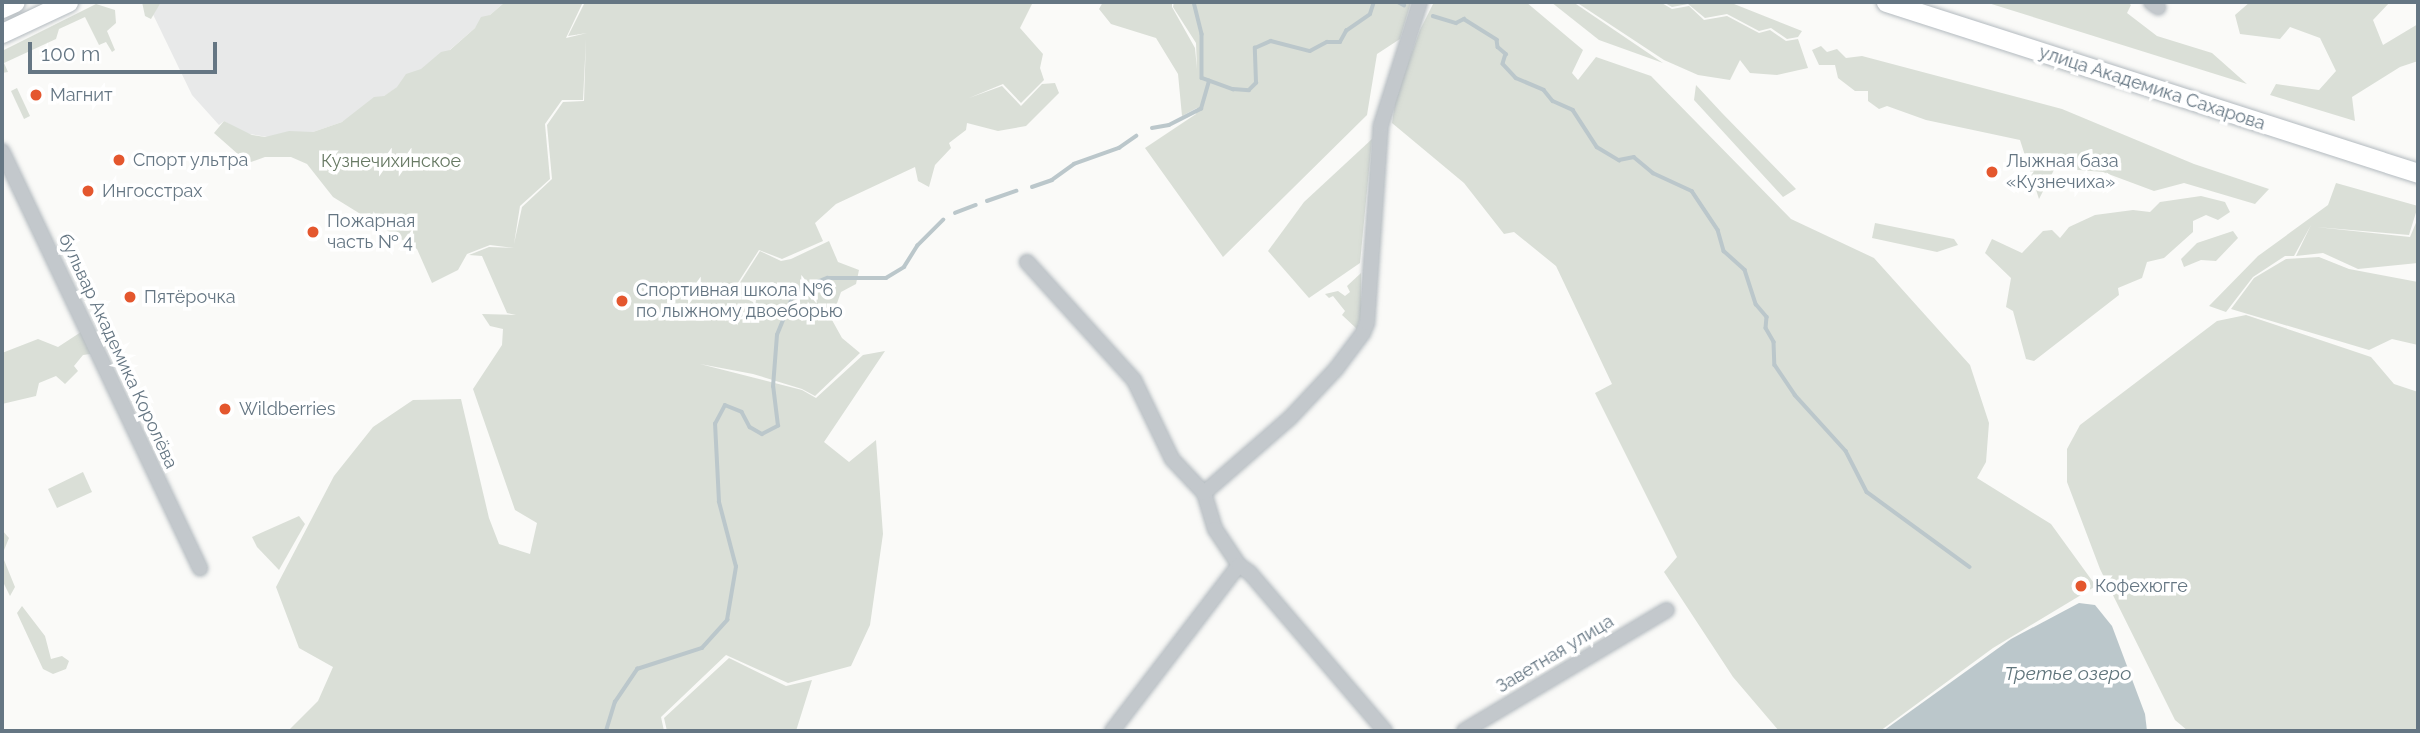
<!DOCTYPE html>
<html>
<head>
<meta charset="utf-8">
<style>
  body { margin:0 }
  #map { position:relative; width:2420px; height:733px; overflow:hidden; background:#fafaf8; font-family:Raleway,sans-serif }
  div>[style] { position:absolute }
  [style*='--x'] { left:calc(var(--x)*1px); top:calc(var(--y)*1px); width:calc(var(--w)*1px); rotate:calc(var(--a)*1deg) }
  .built>* { inset:0; background:#e8e9e9 }
  .green>* { inset:0; background:#dadfd7 }
  .water>* { inset:0; background:#bbc7cb }
  .stream>* { height:3.5px; margin:-1.75px; padding:0 1.75px; transform-origin:1.75px; border-radius:1.75px; background:#bbc7cb }
  .roads { filter:drop-shadow(0 0 2px #b3babf) drop-shadow(0 0 2px #b3babf) }
  .street>* { height:14px; margin:-7px; padding:0 7px; transform-origin:7px; border-radius:7px; background:#c3c8cc }
  .secondary>* { height:19px; margin:-9.5px; padding:0 9.5px; transform-origin:9.5px; border-radius:9.5px; background:#fff }
  .dots>* { width:19px; height:19px; translate:-50% -50%; box-sizing:border-box; border:4px solid #fff; border-radius:50% }
  span { translate:-50% -50%; white-space:nowrap; text-align:center; line-height:1.15; -webkit-text-stroke:7px #fff; paint-order:stroke }
  .street-label { font-size:18px; color:#657683 }
  .poi-label { font-size:18px; color:#657683 }
  .left { translate:0 -50%; text-align:left }
  .park-label { font-size:18px; color:#687a64 }
  .water-label { font-size:19px; color:#60757c; font-style:italic }
  .frame { position:absolute; inset:0; border:4px solid #657683; pointer-events:none }
  .scale { position:absolute; left:28px; top:42px; width:189px; height:32px; box-sizing:border-box; border:4px solid #657683; border-top:0; padding-left:9px; font-size:21px; line-height:24px; white-space:nowrap; color:#657683; -webkit-text-stroke:5px #fff; paint-order:stroke }
</style>
</head>
<body>
<div id="map">
  <div class="built">
    <div style="clip-path:polygon(147px 2px,505px 2px,437px 61px,363px 110px,342px 122px,313px 132px,274px 138px,244px 133px,224px 121px,219px 125px,192px 95px)"></div>
  </div>
  <div class="green">
    <div style="clip-path:polygon(142px 2px,161px 2px,151px 19px,145px 16px)"></div>
    <div style="clip-path:polygon(evenodd,505px 2px,583px 2px,566px 38px,587px 33px,568px 36px,585px 2px,1033px 2px,1020px 28px,1043px 54px,1040px 68px,1044px 80px,1021px 103px,1003px 84px,969px 98px,1002px 86px,1021px 106px,1042px 84px,1055px 83px,1059px 93px,1026px 126px,998px 131px,967px 123px,966px 130px,949px 143px,951px 148px,935px 165px,929px 187px,918px 181px,915px 167px,836px 204px,815px 223px,823px 241px,782px 259px,759px 250px,732px 292px,753px 302px,755px 308px,756px 300px,734px 292px,760px 251px,781px 261px,791px 259px,829px 241px,838px 262px,859px 270px,856px 284px,841px 292px,835px 309px,813px 310px,799px 319px,802px 321px,814px 311px,827px 311px,842px 338px,860px 353px,815px 396px,802px 389px,753px 374px,700px 364px,802px 390px,816px 398px,863px 355px,885px 351px,824px 442px,849px 462px,876px 440px,883px 534px,870px 625px,851px 666px,788px 683px,726px 655px,661px 717px,664px 731px,288px 731px,318px 701px,333px 667px,299px 648px,276px 587px,334px 476px,373px 427px,413px 400px,461px 399px,489px 518px,499px 544px,530px 554px,537px 523px,515px 510px,473px 389px,502px 345px,503px 329px,490px 326px,482px 314px,516px 315px,507px 313px,482px 256px,469px 255px,489px 247px,514px 248px,490px 245px,467px 254px,458px 270px,432px 283px,417px 249px,333px 197px,307px 164px,291px 157px,265px 157px,248px 163px,214px 133px,224px 121px,252px 135px,265px 137px,289px 131px,313px 132px,342px 122px,374px 97px,384px 96px,397px 87px,406px 74px,421px 69px,441px 52px,450px 50px,475px 28px,481px 17px,490px 15px,505px 2px,586px 39px,584px 101px,563px 102px,547px 125px,552px 179px,522px 207px,514px 244px,520px 206px,550px 179px,545px 124px,562px 100px,583px 100px,586px 39px)"></div>
    <div style="clip-path:polygon(1103px 2px,1172px 2px,1172px 7px,1195px 48px,1197px 69px,1196px 43px,1173px 7px,1174px 2px,1411px 2px,1400px 39px,1377px 54px,1367px 115px,1223px 257px,1145px 148px,1196px 114px,1197px 108px,1182px 116px,1178px 74px,1156px 38px,1111px 24px,1099px 9px)"></div>
    <div style="clip-path:polygon(1434px 2px,1526px 2px,1583px 50px,1572px 73px,1578px 80px,1596px 57px,1651px 76px,1791px 219px,1874px 258px,1970px 365px,1989px 423px,1986px 462px,1977px 478px,2051px 524px,2096px 586px,1993px 648px,1880px 731px,1779px 731px,1733px 677px,1664px 572px,1677px 557px,1595px 393px,1612px 384px,1556px 266px,1514px 232px,1504px 234px,1464px 183px,1392px 123px,1396px 96px,1420px 30px)"></div>
    <div style="clip-path:polygon(1551px 2px,1573px 2px,1663px 63px,1599px 40px)"></div>
    <div style="clip-path:polygon(1576px 2px,1660px 2px,1672px 9px,1689px 6px,1704px 20px,1727px 16px,1759px 33px,1770px 30px,1786px 41px,1798px 39px,1808px 68px,1777px 75px,1750px 73px,1740px 60px,1730px 80px,1698px 75px,1664px 60px)"></div>
    <div style="clip-path:polygon(1663px 2px,1729px 2px,1802px 31px,1798px 37px,1787px 39px,1771px 28px,1759px 31px,1727px 14px,1705px 18px,1688px 4px,1672px 7px)"></div>
    <div style="clip-path:polygon(1985px 2px,2127px 2px,2131px 5px,2127px 13px,2157px 36px,2212px 53px,2247px 84px)"></div>
    <div style="clip-path:polygon(2250px 2px,2390px 2px,2373px 20px,2383px 45px,2418px 24px,2418px 61px,2400px 67px,2352px 97px,2355px 121px,2270px 95px,2276px 84px,2319px 90px,2336px 71px,2320px 38px,2290px 27px,2280px 39px,2240px 34px,2235px 15px)"></div>
    <div style="clip-path:polygon(96px 4px,115px 10px,116px 23px,107px 31px,115px 50px,112px 52px,106px 42px,99px 45px,85px 17px,59px 29px,56px 39px,4px 63px,8px 72px,2px 73px,2px 51px)"></div>
    <div style="clip-path:polygon(1821px 46px,1827px 52px,1837px 49px,1846px 58px,1862px 56px,2062px 109px,2194px 164px,2269px 189px,2255px 204px,2184px 183px,2154px 191px,2103px 172px,2055px 168px,2039px 199px,2020px 140px,1926px 120px,1887px 106px,1879px 109px,1868px 101px,1868px 91px,1855px 91px,1838px 78px,1835px 65px,1819px 65px,1812px 50px)"></div>
    <div style="clip-path:polygon(1696px 85px,1722px 113px,1796px 189px,1783px 197px,1694px 100px)"></div>
    <div style="clip-path:polygon(17px 88px,30px 116px,24px 119px,11px 91px)"></div>
    <div style="clip-path:polygon(1372px 139px,1360px 263px,1309px 298px,1268px 251px,1304px 202px)"></div>
    <div style="clip-path:polygon(2336px 183px,2418px 206px,2409px 235px,2316px 227px,2410px 237px,2418px 218px,2418px 263px,2358px 269px,2323px 253px,2296px 256px,2311px 225px,2294px 256px,2285px 256px,2253px 277px,2226px 312px,2209px 306px,2258px 256px,2328px 205px)"></div>
    <div style="clip-path:polygon(2201px 196px,2225px 202px,2230px 212px,2218px 220px,2206px 215px,2193px 221px,2193px 232px,2164px 258px,2147px 262px,2142px 278px,2118px 288px,2119px 295px,2034px 361px,2026px 359px,2013px 311px,2006px 307px,2011px 278px,1985px 253px,1992px 239px,2022px 253px,2043px 231px,2052px 230px,2060px 238px,2069px 227px,2095px 215px,2133px 210px,2150px 212px,2160px 202px)"></div>
    <div style="clip-path:polygon(1875px 223px,1954px 239px,1958px 245px,1937px 252px,1872px 238px)"></div>
    <div style="clip-path:polygon(2233px 231px,2238px 238px,2216px 261px,2201px 260px,2184px 267px,2181px 259px,2197px 243px)"></div>
    <div style="clip-path:polygon(2319px 257px,2349px 269px,2418px 282px,2418px 345px,2392px 339px,2369px 350px,2231px 309px,2254px 278px,2286px 259px)"></div>
    <div style="clip-path:polygon(1361px 273px,1361px 315px,1357px 329px,1342px 315px,1345px 311px,1333px 296px,1329px 298px,1325px 294px,1338px 291px,1345px 296px,1350px 292px,1347px 286px)"></div>
    <div style="clip-path:polygon(2246px 315px,2371px 357px,2394px 384px,2418px 392px,2418px 731px,2188px 731px,2175px 720px,2100px 569px,2067px 482px,2067px 449px,2080px 425px,2217px 321px)"></div>
    <div style="clip-path:polygon(81px 332px,96px 344px,90px 354px,83px 355px,74px 366px,78px 371px,65px 384px,56px 376px,39px 383px,36px 396px,2px 404px,2px 353px,38px 339px,58px 347px)"></div>
    <div style="clip-path:polygon(83px 472px,92px 492px,57px 508px,48px 489px)"></div>
    <div style="clip-path:polygon(299px 516px,305px 524px,279px 570px,257px 547px,252px 537px)"></div>
    <div style="clip-path:polygon(2px 530px,9px 538px,2px 555px,15px 587px,10px 596px,2px 580px)"></div>
    <div style="clip-path:polygon(22px 606px,45px 636px,51px 659px,62px 656px,69px 661px,66px 669px,53px 674px,43px 669px,17px 613px)"></div>
    <div style="clip-path:polygon(729px 658px,786px 686px,812px 680px,796px 731px,667px 731px,664px 718px)"></div>
  </div>
  <div class="water">
    <div style="clip-path:polygon(2079px 603px,2095px 605px,2112px 626px,2145px 714px,2147px 731px,1883px 731px,2011px 639px)"></div>
  </div>
  <div class="stream">
    <div style="--x:1194;--y:2;--w:33;--a:76"></div>
    <div style="--x:1202;--y:34;--w:44;--a:90"></div>
    <div style="--x:1202;--y:78;--w:33;--a:20"></div>
    <div style="--x:1233;--y:89;--w:16;--a:4"></div>
    <div style="--x:1249;--y:90;--w:10;--a:-45"></div>
    <div style="--x:1256;--y:83;--w:35;--a:-92"></div>
    <div style="--x:1255;--y:48;--w:17;--a:-24"></div>
    <div style="--x:1271;--y:41;--w:40;--a:14.4"></div>
    <div style="--x:1310;--y:51;--w:19;--a:-28"></div>
    <div style="--x:1327;--y:42;--w:13;--a:0"></div>
    <div style="--x:1340;--y:42;--w:13;--a:-61"></div>
    <div style="--x:1346;--y:31;--w:29;--a:-35"></div>
    <div style="--x:1370;--y:14;--w:13;--a:-72"></div>
    <div style="--x:1398;--y:2;--w:7;--a:27"></div>
    <div style="--x:1433;--y:16;--w:24;--a:17"></div>
    <div style="--x:1456;--y:23;--w:9;--a:-27"></div>
    <div style="--x:1464;--y:19;--w:39;--a:32"></div>
    <div style="--x:1497;--y:40;--w:7;--a:82"></div>
    <div style="--x:1498;--y:47;--w:11;--a:41"></div>
    <div style="--x:1506;--y:54;--w:10;--a:107"></div>
    <div style="--x:1503;--y:64;--w:19;--a:47"></div>
    <div style="--x:1516;--y:78;--w:30;--a:23"></div>
    <div style="--x:1544;--y:90;--w:14;--a:51"></div>
    <div style="--x:1553;--y:101;--w:22;--a:24"></div>
    <div style="--x:1573;--y:110;--w:44;--a:57"></div>
    <div style="--x:1597;--y:147;--w:26;--a:31"></div>
    <div style="--x:1619;--y:160;--w:15;--a:-11"></div>
    <div style="--x:1634;--y:157;--w:25;--a:40"></div>
    <div style="--x:1653;--y:173;--w:43;--a:24.8"></div>
    <div style="--x:1692;--y:191;--w:47;--a:56.3"></div>
    <div style="--x:1718;--y:230;--w:22;--a:74"></div>
    <div style="--x:1724;--y:251;--w:28;--a:42"></div>
    <div style="--x:1745;--y:270;--w:36;--a:72"></div>
    <div style="--x:1756;--y:304;--w:17;--a:50"></div>
    <div style="--x:1767;--y:317;--w:11;--a:95"></div>
    <div style="--x:1766;--y:328;--w:16;--a:60"></div>
    <div style="--x:1774;--y:342;--w:23;--a:88"></div>
    <div style="--x:1775;--y:365;--w:36;--a:56"></div>
    <div style="--x:1795;--y:395;--w:76;--a:47.7"></div>
    <div style="--x:1846;--y:451;--w:46;--a:62.9"></div>
    <div style="--x:1867;--y:492;--w:127;--a:36.1"></div>
    <div style="--x:1152;--y:128;--w:17;--a:-10"></div>
    <div style="--x:1169;--y:125;--w:36;--a:-27"></div>
    <div style="--x:1201;--y:109;--w:29;--a:-74"></div>
    <div style="--x:1032;--y:187;--w:21;--a:-19"></div>
    <div style="--x:1052;--y:180;--w:27;--a:-36"></div>
    <div style="--x:1074;--y:164;--w:48;--a:-19.6"></div>
    <div style="--x:1119;--y:148;--w:21;--a:-35"></div>
    <div style="--x:987;--y:201;--w:31;--a:-19"></div>
    <div style="--x:955;--y:213;--w:22;--a:-21"></div>
    <div style="--x:606;--y:731;--w:30;--a:-73"></div>
    <div style="--x:615;--y:702;--w:40;--a:-56"></div>
    <div style="--x:637;--y:669;--w:68;--a:-17.9"></div>
    <div style="--x:702;--y:648;--w:38;--a:-48"></div>
    <div style="--x:727;--y:620;--w:54;--a:-80.4"></div>
    <div style="--x:736;--y:567;--w:67;--a:-104.7"></div>
    <div style="--x:719;--y:502;--w:78;--a:-92.9"></div>
    <div style="--x:715;--y:424;--w:21;--a:-62"></div>
    <div style="--x:725;--y:405;--w:18;--a:22"></div>
    <div style="--x:742;--y:412;--w:17;--a:62"></div>
    <div style="--x:750;--y:427;--w:14;--a:30"></div>
    <div style="--x:762;--y:434;--w:18;--a:-27"></div>
    <div style="--x:778;--y:426;--w:39;--a:-97"></div>
    <div style="--x:773;--y:387;--w:52;--a:-85.6"></div>
    <div style="--x:777;--y:335;--w:48;--a:-67.8"></div>
    <div style="--x:795;--y:291;--w:35;--a:-22"></div>
    <div style="--x:828;--y:278;--w:58;--a:0"></div>
    <div style="--x:886;--y:278;--w:21;--a:-31"></div>
    <div style="--x:904;--y:267;--w:25;--a:-58"></div>
    <div style="--x:917;--y:246;--w:37;--a:-45"></div>
  </div>
  <div class="roads">
    <div class="street">
      <div style="--x:2151;--y:2;--w:9;--a:36"></div>
      <div style="--x:2;--y:151;--w:462;--a:64.6"></div>
      <div style="--x:1027;--y:262;--w:159;--a:47.8"></div>
      <div style="--x:1134;--y:380;--w:88;--a:64.3"></div>
      <div style="--x:1172;--y:459;--w:47;--a:46.7"></div>
      <div style="--x:1204;--y:493;--w:38;--a:73"></div>
      <div style="--x:1215;--y:529;--w:43;--a:56.3"></div>
      <div style="--x:1204;--y:493;--w:114;--a:-41.1"></div>
      <div style="--x:1290;--y:418;--w:67;--a:-46.8"></div>
      <div style="--x:1336;--y:369;--w:45;--a:-53.1"></div>
      <div style="--x:1363;--y:333;--w:11;--a:-68"></div>
      <div style="--x:1367;--y:323;--w:198;--a:-86"></div>
      <div style="--x:1381;--y:125;--w:129;--a:-72.4"></div>
      <div style="--x:1112;--y:731;--w:209;--a:-52.6"></div>
      <div style="--x:1239;--y:565;--w:14;--a:36"></div>
      <div style="--x:1250;--y:573;--w:208;--a:49.5"></div>
      <div style="--x:1464;--y:731;--w:236;--a:-30.8"></div>
    </div>
    <div class="secondary">
      <div style="--x:1886;--y:2;--w:559;--a:17.82"></div>
      <div style="--x:2;--y:8;--w:14;--a:-25"></div>
      <div style="--x:2;--y:33;--w:73;--a:-25.2"></div>
    </div>
  </div>
  <div class="dots">
    <div style="left:36px;top:95px;background:#e4572e"></div>
    <div style="left:119px;top:160px;background:#e4572e"></div>
    <div style="left:1992px;top:172px;background:#e4572e"></div>
    <div style="left:88px;top:191px;background:#e4572e"></div>
    <div style="left:313px;top:232px;background:#e4572e"></div>
    <div style="left:130px;top:297px;background:#e4572e"></div>
    <div style="left:622px;top:301px;background:#e4572e"></div>
    <div style="left:225px;top:409px;background:#e4572e"></div>
    <div style="left:2081px;top:586px;background:#e4572e"></div>
  </div>
  <div class="street-label">
    <span style="left:2152px;top:88px;rotate:18deg">улица Академика Сахарова</span>
    <span style="left:118px;top:351px;rotate:65deg">бульвар Академика Королёва</span>
    <span style="left:1555px;top:654px;rotate:-31deg">Заветная улица</span>
  </div>
  <div class="poi-label">
    <span class="left" style="left:50px;top:95px">Магнит</span>
    <span class="left" style="left:133px;top:160px">Спорт ультра</span>
    <span class="left" style="left:2006px;top:172px">Лыжная база<br>«Кузнечиха»</span>
    <span class="left" style="left:102px;top:191px">Ингосстрах</span>
    <span class="left" style="left:327px;top:232px">Пожарная<br>часть № 4</span>
    <span class="left" style="left:636px;top:301px">Спортивная школа №6<br>по лыжному двоеборью</span>
    <span class="left" style="left:144px;top:297px">Пятёрочка</span>
    <span class="left" style="left:239px;top:409px">Wildberries</span>
    <span class="left" style="left:2095px;top:586px">Кофехюгге</span>
  </div>
  <div class="park-label">
    <span style="left:391px;top:161px">Кузнечихинское</span>
  </div>
  <div class="water-label">
    <span style="left:2068px;top:674px">Третье озеро</span>
  </div>
  <div class="frame"></div>
  <div class="scale">100 m</div>
</div>
</body>
</html>
